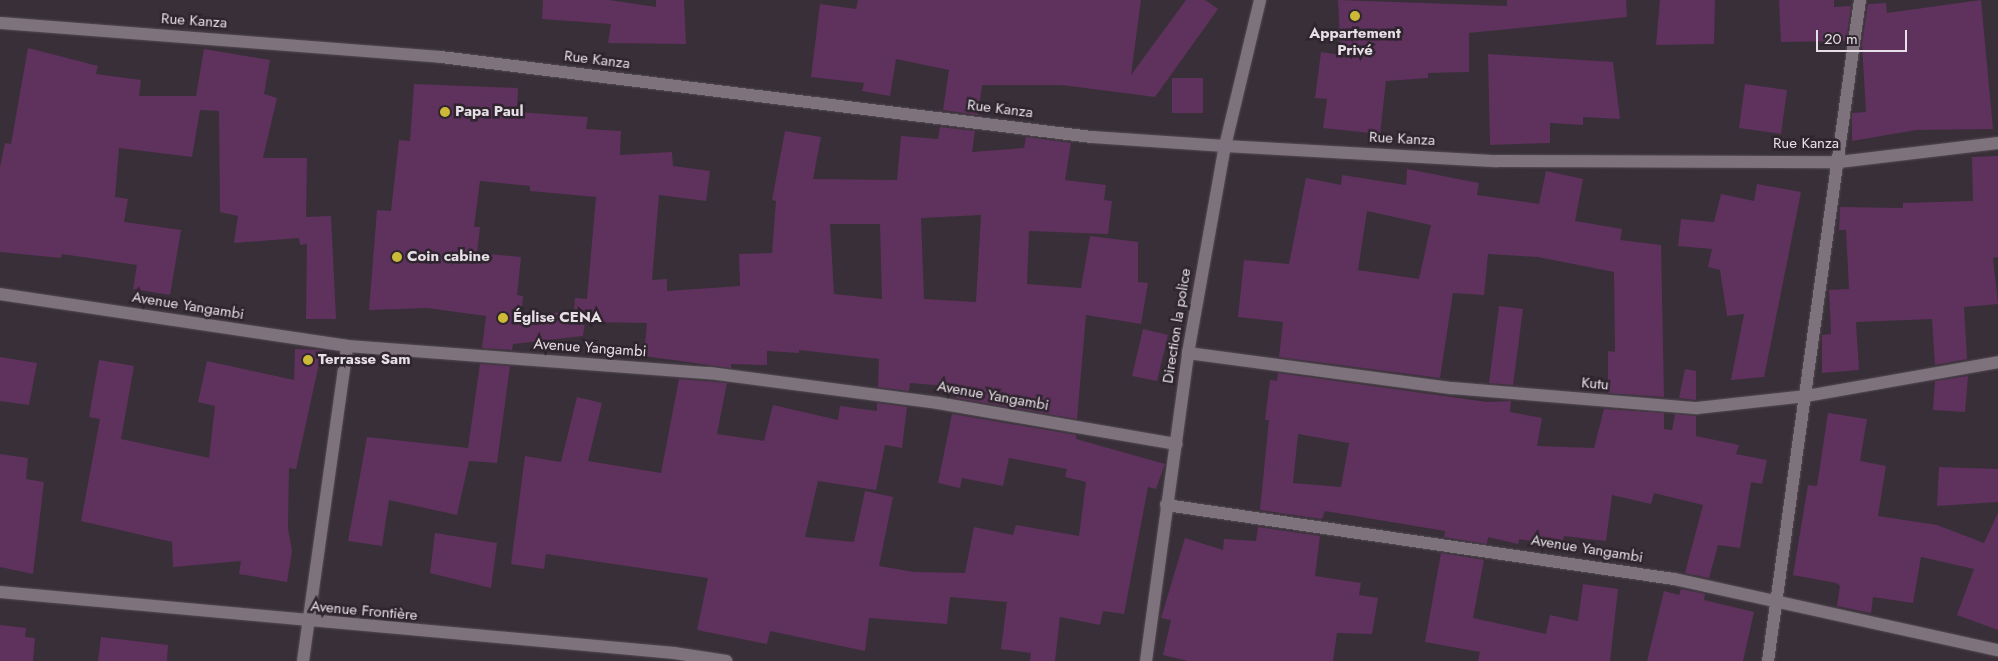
<!DOCTYPE html>
<html>
<head>
<meta charset="utf-8">
<style>
  body { margin:0 }
  #map { position:relative; width:1998px; height:661px; overflow:hidden; background:#392f38; font-family:Jost,sans-serif }
  div>[style] { position:absolute }
  [style*='--x'] { left:calc(var(--x)*1px); top:calc(var(--y)*1px); width:calc(var(--w)*1px); rotate:calc(var(--a)*1deg) }
  .building>* { inset:0; background:#5e325d }
  .roads { filter:drop-shadow(0 0 1px #534b53) drop-shadow(0 0 1px #534b53) }
  .minor>* { height:12px; margin:-6px; padding:0 6px; transform-origin:6px; border-radius:6px; background:#7e727d }
  .dots>* { width:14px; height:14px; translate:-50% -50%; box-sizing:border-box; border:2px solid #2f252e; border-radius:50% }
  span { translate:-50% -50%; white-space:nowrap; text-align:center; line-height:1.15; -webkit-text-stroke:5px #2f252e; paint-order:stroke }
  .street-label { font-size:15px; color:#e6dfe5 }
  .poi-label { font-size:15px; color:#e6dfe5; font-weight:700 }
  .left { translate:0 -50%; text-align:left }
  .scale { position:absolute; left:1816px; top:30px; width:91px; height:22px; box-sizing:border-box; border:2px solid #e6dfe5; border-top:0; padding-left:6px; font-size:15px; line-height:18px; white-space:nowrap; color:#e6dfe5; -webkit-text-stroke:4px #2f252e; paint-order:stroke }
</style>
</head>
<body>
<div id="map">
  <div class="building">
    <div style="clip-path:polygon(543px 0,609px 0,656px 7px,656px 0,684px 0,686px 44px,608px 43px,611px 24px,542px 19px)"></div>
    <div style="clip-path:polygon(858px 0,1141px 0,1131px 75px,1186px 0,1205px 0,1218px 9px,1155px 97px,1062px 85px,982px 85px,978px 115px,943px 110px,949px 70px,896px 59px,890px 96px,862px 91px,864px 83px,811px 77px,820px 4px,856px 9px)"></div>
    <div style="clip-path:polygon(1338px 0,1507px 6px,1507px 0,1626px 0,1627px 17px,1469px 33px,1469px 72px,1428px 73px,1428px 78px,1386px 81px,1380px 134px,1323px 128px,1327px 99px,1315px 98px,1321px 52px,1341px 55px)"></div>
    <div style="clip-path:polygon(1660px 0,1715px 0,1714px 44px,1656px 45px)"></div>
    <div style="clip-path:polygon(1779px 0,1834px 0,1834px 7px,1851px 6px,1846px 41px,1781px 42px)"></div>
    <div style="clip-path:polygon(1981px 0,1993px 129px,1916px 130px,1852px 141px,1852px 113px,1866px 112px,1862px 44px,1868px 4px,1886px 3px,1887px 13px)"></div>
    <div style="clip-path:polygon(28px 48px,98px 66px,96px 74px,141px 80px,139px 96px,196px 96px,204px 49px,270px 60px,264px 94px,277px 98px,263px 158px,307px 158px,306px 217px,331px 216px,336px 319px,306px 319px,307px 244px,300px 245px,299px 238px,234px 243px,238px 216px,220px 212px,219px 111px,200px 110px,192px 157px,119px 148px,115px 197px,128px 199px,124px 222px,181px 230px,170px 295px,133px 289px,137px 265px,62px 254px,61px 258px,0 252px,0 167px,5px 143px,11px 144px)"></div>
    <div style="clip-path:polygon(1488px 54px,1613px 62px,1620px 119px,1583px 117px,1583px 125px,1550px 123px,1550px 143px,1490px 145px)"></div>
    <div style="clip-path:polygon(1172px 78px,1203px 78px,1203px 113px,1172px 113px)"></div>
    <div style="clip-path:polygon(evenodd,414px 84px,518px 88px,517px 112px,588px 117px,586px 129px,621px 131px,620px 155px,672px 152px,673px 166px,710px 171px,706px 201px,659px 195px,652px 280px,667px 279px,667px 291px,740px 286px,739px 254px,772px 253px,776px 201px,772px 200px,785px 131px,821px 137px,813px 179px,897px 180px,901px 136px,938px 139px,940px 127px,975px 131px,972px 152px,1024px 148px,1026px 137px,1071px 143px,1065px 180px,1106px 185px,1104px 200px,1112px 201px,1108px 234px,1029px 231px,1027px 284px,1081px 288px,1090px 236px,1138px 242px,1138px 282px,1148px 283px,1141px 324px,1086px 315px,1077px 419px,956px 398px,959px 387px,910px 383px,909px 391px,878px 387px,879px 359px,799px 350px,799px 353px,767px 351px,767px 365px,731px 364px,731px 368px,644px 356px,647px 323px,585px 322px,583px 336px,513px 344px,512px 350px,482px 348px,486px 316px,427px 308px,369px 310px,377px 210px,391px 211px,399px 140px,410px 141px,414px 84px,480px 181px,530px 186px,530px 191px,596px 197px,587px 299px,575px 298px,574px 310px,521px 318px,523px 296px,517px 295px,521px 257px,477px 253px,480px 227px,474px 227px,480px 181px,414px 84px,981px 215px,976px 302px,924px 299px,921px 218px,981px 215px,414px 84px,830px 224px,880px 224px,882px 299px,834px 294px,830px 224px)"></div>
    <div style="clip-path:polygon(1745px 84px,1787px 90px,1781px 134px,1739px 128px)"></div>
    <div style="clip-path:polygon(1998px 156px,1998px 257px,1993px 258px,1998px 304px,1964px 307px,1967px 359px,1935px 365px,1932px 319px,1856px 322px,1859px 370px,1822px 373px,1822px 335px,1831px 334px,1829px 290px,1849px 289px,1846px 230px,1839px 230px,1840px 207px,1903px 208px,1903px 203px,1973px 201px,1972px 157px)"></div>
    <div style="clip-path:polygon(evenodd,1407px 169px,1479px 183px,1477px 195px,1539px 204px,1546px 171px,1583px 179px,1575px 221px,1622px 229px,1620px 240px,1661px 245px,1664px 397px,1608px 393px,1608px 351px,1615px 352px,1614px 272px,1538px 257px,1488px 254px,1484px 295px,1453px 293px,1440px 378px,1279px 357px,1283px 322px,1238px 317px,1244px 260px,1289px 264px,1306px 178px,1341px 185px,1342px 175px,1406px 185px,1407px 169px,1367px 211px,1431px 225px,1419px 279px,1358px 270px,1367px 211px)"></div>
    <div style="clip-path:polygon(1757px 184px,1801px 192px,1764px 377px,1731px 380px,1744px 314px,1727px 316px,1720px 270px,1708px 267px,1712px 249px,1678px 246px,1681px 219px,1714px 222px,1721px 194px,1754px 201px)"></div>
    <div style="clip-path:polygon(1499px 306px,1523px 309px,1513px 385px,1489px 383px)"></div>
    <div style="clip-path:polygon(1143px 329px,1168px 335px,1157px 381px,1132px 376px)"></div>
    <div style="clip-path:polygon(295px 349px,322px 350px,296px 469px,289px 468px,288px 528px,292px 551px,287px 582px,239px 574px,241px 561px,173px 567px,172px 542px,81px 521px,100px 419px,89px 417px,99px 360px,134px 366px,121px 439px,209px 458px,215px 406px,198px 402px,207px 361px,294px 380px)"></div>
    <div style="clip-path:polygon(0 357px,37px 363px,29px 405px,0 401px)"></div>
    <div style="clip-path:polygon(480px 364px,510px 366px,497px 463px,469px 461px,457px 515px,389px 500px,382px 546px,348px 541px,367px 437px,468px 448px)"></div>
    <div style="clip-path:polygon(1685px 369px,1696px 371px,1696px 400px,1679px 398px)"></div>
    <div style="clip-path:polygon(evenodd,1278px 373px,1487px 402px,1511px 401px,1510px 412px,1542px 418px,1537px 446px,1594px 448px,1604px 409px,1664px 413px,1664px 429px,1672px 430px,1675px 414px,1696px 416px,1696px 436px,1739px 445px,1736px 454px,1767px 460px,1762px 484px,1751px 482px,1740px 548px,1718px 545px,1709px 578px,1685px 573px,1703px 505px,1654px 493px,1651px 504px,1612px 495px,1606px 541px,1564px 536px,1562px 546px,1519px 539px,1518px 544px,1488px 537px,1487px 544px,1444px 537px,1445px 531px,1325px 511px,1322px 519px,1260px 510px,1269px 420px,1265px 420px,1270px 380px,1277px 381px,1278px 373px,1298px 434px,1349px 443px,1341px 487px,1293px 483px,1298px 434px)"></div>
    <div style="clip-path:polygon(1968px 376px,1965px 412px,1933px 410px,1935px 381px)"></div>
    <div style="clip-path:polygon(679px 379px,727px 383px,717px 434px,764px 441px,773px 405px,838px 420px,840px 406px,877px 411px,877px 403px,907px 407px,902px 448px,885px 445px,876px 490px,818px 481px,805px 537px,854px 542px,865px 491px,893px 497px,879px 566px,914px 572px,965px 573px,974px 527px,1013px 535px,1016px 525px,1079px 536px,1086px 482px,1065px 477px,1067px 469px,1009px 458px,1003px 486px,962px 478px,960px 488px,938px 483px,952px 414px,1076px 435px,1076px 439px,1165px 464px,1156px 489px,1148px 487px,1124px 614px,1103px 611px,1100px 625px,1060px 617px,1055px 661px,1030px 661px,1031px 653px,1001px 649px,1007px 602px,950px 597px,947px 624px,869px 618px,865px 651px,770px 631px,767px 644px,697px 630px,708px 578px,546px 554px,544px 569px,511px 564px,525px 456px,561px 462px,577px 397px,602px 403px,588px 461px,661px 473px)"></div>
    <div style="clip-path:polygon(1828px 413px,1867px 419px,1860px 461px,1886px 466px,1878px 516px,1937px 525px,1984px 543px,1998px 513px,1998px 630px,1957px 615px,1974px 569px,1921px 557px,1913px 603px,1873px 597px,1871px 613px,1837px 606px,1840px 586px,1836px 583px,1793px 575px,1808px 485px,1817px 486px)"></div>
    <div style="clip-path:polygon(0 454px,28px 458px,26px 479px,44px 482px,33px 574px,0 567px)"></div>
    <div style="clip-path:polygon(1939px 467px,1998px 469px,1998px 502px,1937px 506px)"></div>
    <div style="clip-path:polygon(1258px 527px,1320px 536px,1315px 576px,1361px 583px,1359px 595px,1378px 598px,1372px 634px,1337px 633px,1333px 661px,1188px 661px,1163px 655px,1171px 620px,1161px 618px,1185px 538px,1223px 550px,1224px 539px,1256px 541px)"></div>
    <div style="clip-path:polygon(435px 533px,497px 543px,491px 588px,430px 573px)"></div>
    <div style="clip-path:polygon(1441px 553px,1484px 560px,1473px 618px,1546px 634px,1550px 615px,1578px 621px,1583px 584px,1618px 589px,1610px 661px,1478px 661px,1480px 652px,1425px 642px)"></div>
    <div style="clip-path:polygon(1681px 589px,1705px 594px,1704px 600px,1754px 612px,1743px 661px,1647px 661px,1664px 591px,1679px 595px)"></div>
    <div style="clip-path:polygon(0 625px,26px 628px,25px 637px,35px 638px,33px 661px,0 661px)"></div>
    <div style="clip-path:polygon(101px 637px,168px 645px,167px 661px,98px 661px)"></div>
  </div>
  <div class="roads">
    <div class="minor">
      <div style="--x:0;--y:23;--w:442;--a:4.4"></div>
      <div style="--x:441;--y:57;--w:656;--a:7.01"></div>
      <div style="--x:1092;--y:137;--w:133;--a:3.9"></div>
      <div style="--x:1225;--y:146;--w:272;--a:3.2"></div>
      <div style="--x:1497;--y:161;--w:342;--a:0.2"></div>
      <div style="--x:1839;--y:162;--w:160;--a:-6.8"></div>
      <div style="--x:0;--y:294;--w:351;--a:8.5"></div>
      <div style="--x:347;--y:346;--w:364;--a:4.3"></div>
      <div style="--x:710;--y:373;--w:230;--a:7.5"></div>
      <div style="--x:938;--y:403;--w:242;--a:9.8"></div>
      <div style="--x:1188;--y:353;--w:266;--a:7.6"></div>
      <div style="--x:1452;--y:388;--w:246;--a:4.7"></div>
      <div style="--x:1697;--y:408;--w:110;--a:-6.3"></div>
      <div style="--x:1806;--y:396;--w:195;--a:-10"></div>
      <div style="--x:1166;--y:505;--w:513;--a:8.29"></div>
      <div style="--x:1674;--y:579;--w:332;--a:12.4"></div>
      <div style="--x:0;--y:592;--w:677;--a:5.17"></div>
      <div style="--x:674;--y:653;--w:53;--a:8.7"></div>
      <div style="--x:303;--y:661;--w:318;--a:-82"></div>
      <div style="--x:1146;--y:661;--w:311;--a:-82.2"></div>
      <div style="--x:1188;--y:353;--w:210;--a:-79.9"></div>
      <div style="--x:1225;--y:146;--w:150;--a:-76.5"></div>
      <div style="--x:1768;--y:661;--w:667;--a:-82.08"></div>
    </div>
  </div>
  <div class="dots">
    <div style="left:1355px;top:16px;background:#cdb938"></div>
    <div style="left:445px;top:112px;background:#cdb938"></div>
    <div style="left:397px;top:257px;background:#cdb938"></div>
    <div style="left:503px;top:318px;background:#cdb938"></div>
    <div style="left:308px;top:360px;background:#cdb938"></div>
  </div>
  <div class="street-label">
    <span style="left:194px;top:21px;rotate:4deg">Rue Kanza</span>
    <span style="left:597px;top:60px;rotate:7deg">Rue Kanza</span>
    <span style="left:1000px;top:109px;rotate:7deg">Rue Kanza</span>
    <span style="left:1402px;top:139px;rotate:3deg">Rue Kanza</span>
    <span style="left:1806px;top:144px">Rue Kanza</span>
    <span style="left:188px;top:306px;rotate:9deg">Avenue Yangambi</span>
    <span style="left:1177px;top:326px;rotate:-81deg">Direction la police</span>
    <span style="left:590px;top:348px;rotate:4deg">Avenue Yangambi</span>
    <span style="left:1595px;top:384px;rotate:5deg">Kutu</span>
    <span style="left:993px;top:396px;rotate:10deg">Avenue Yangambi</span>
    <span style="left:1587px;top:549px;rotate:9deg">Avenue Yangambi</span>
    <span style="left:364px;top:611px;rotate:5deg">Avenue Frontière</span>
  </div>
  <div class="poi-label">
    <span style="left:1355px;top:42px">Appartement<br>Privé</span>
    <span class="left" style="left:455px;top:112px">Papa Paul</span>
    <span class="left" style="left:407px;top:257px">Coin cabine</span>
    <span class="left" style="left:513px;top:318px">Église CENA</span>
    <span class="left" style="left:318px;top:360px">Terrasse Sam</span>
  </div>
  <div class="scale">20 m</div>
</div>
</body>
</html>
